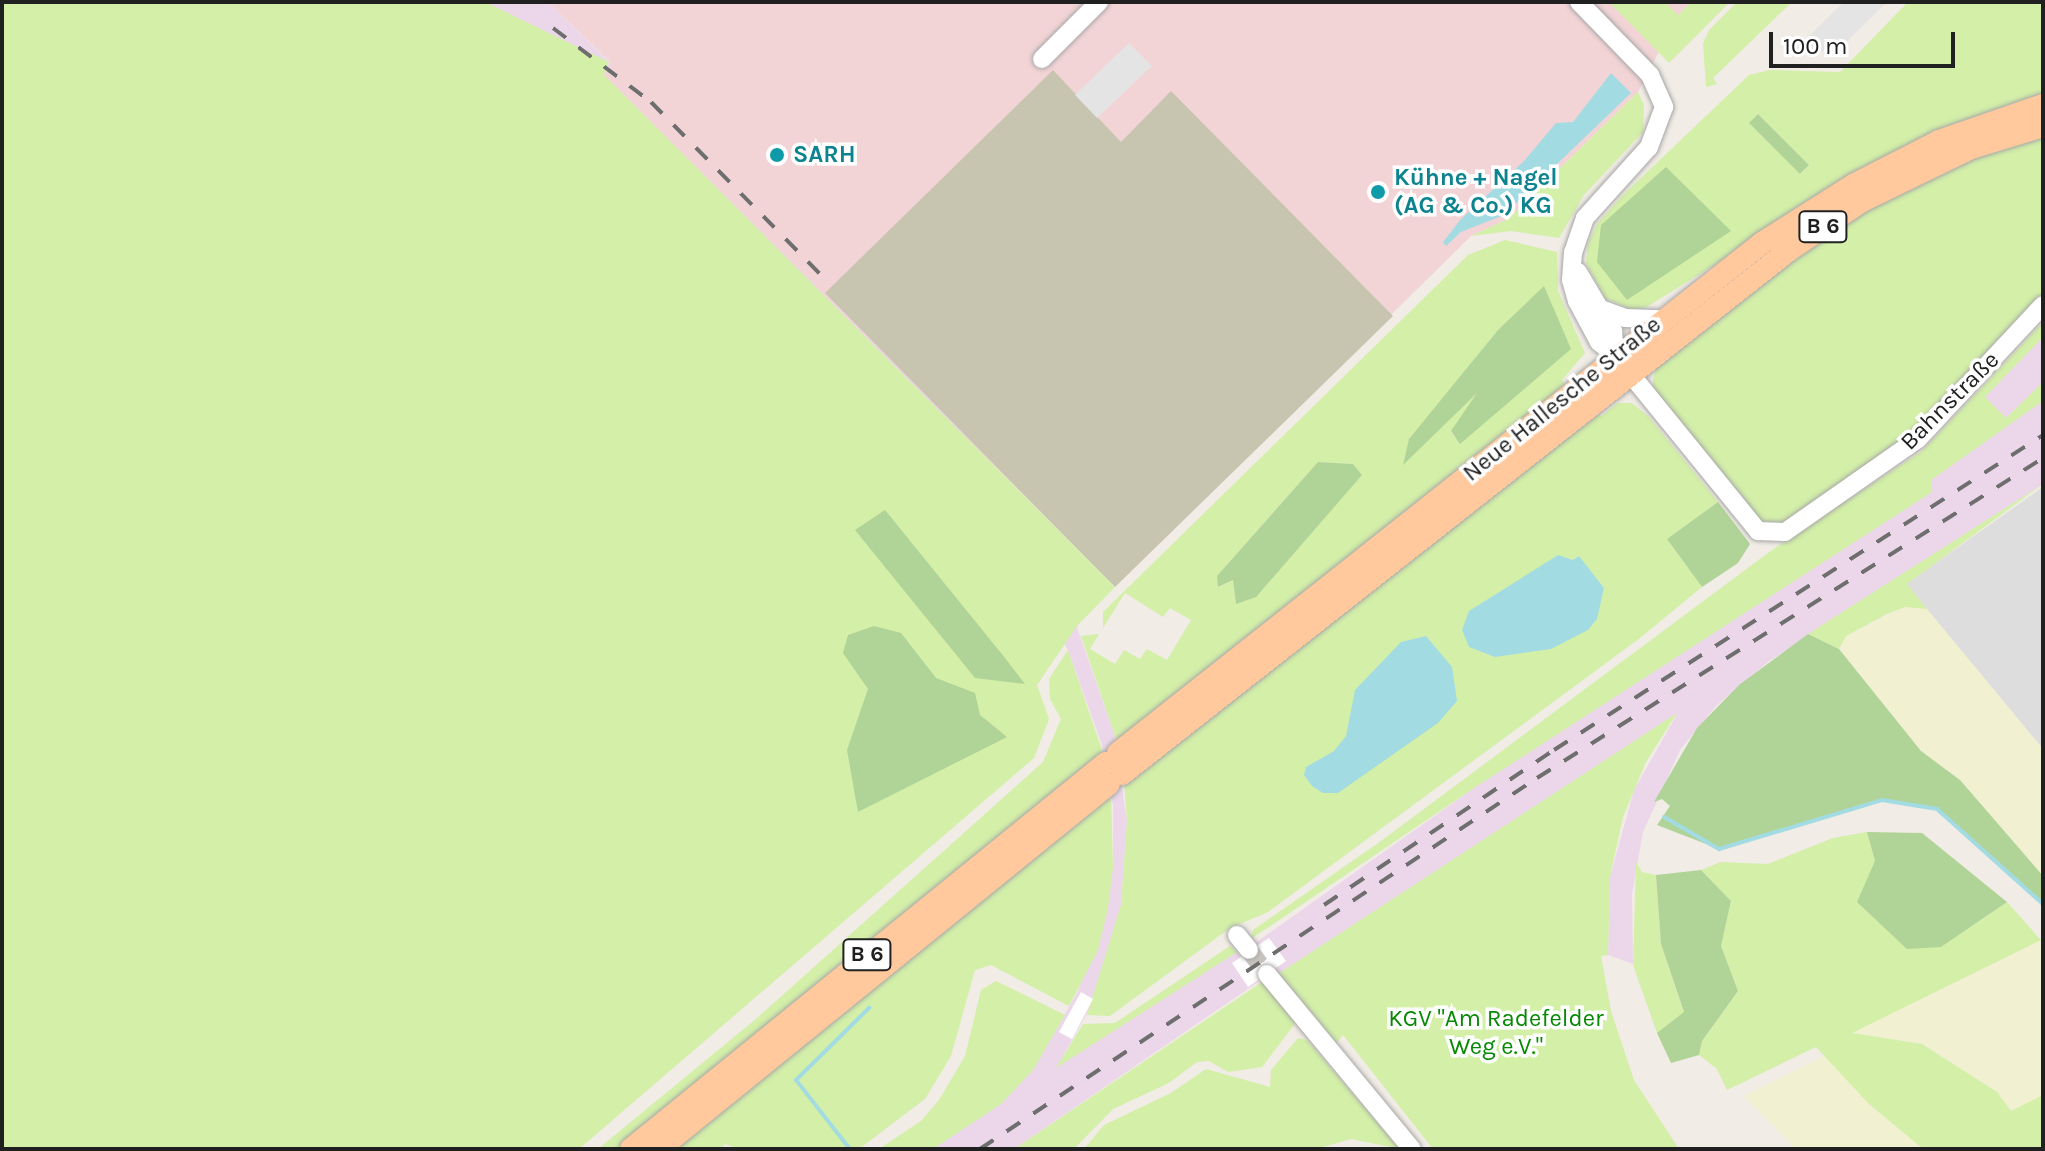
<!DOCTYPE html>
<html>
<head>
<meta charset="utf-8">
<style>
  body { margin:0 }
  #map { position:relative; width:2045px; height:1151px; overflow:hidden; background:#f1ece5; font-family:Karla,sans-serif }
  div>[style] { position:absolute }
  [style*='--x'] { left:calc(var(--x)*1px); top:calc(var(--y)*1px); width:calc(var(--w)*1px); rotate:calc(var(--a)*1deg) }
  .residential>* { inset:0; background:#dedddd }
  .commercial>* { inset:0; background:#f3d4d6 }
  .industrial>* { inset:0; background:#ebd7e9 }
  .construction>* { inset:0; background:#c7c4b0 }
  .farmland>* { inset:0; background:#f1f0d0 }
  .grass>* { inset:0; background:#d3efa8 }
  .forest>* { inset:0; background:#b0d397 }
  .parking>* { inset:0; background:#e4e4e4 }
  .water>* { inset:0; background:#a3dbe2 }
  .pier>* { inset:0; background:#fff }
  .stream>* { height:4px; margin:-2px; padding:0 2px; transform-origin:2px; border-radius:2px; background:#a3dbe2 }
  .minor-tunnel>* { height:18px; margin-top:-9px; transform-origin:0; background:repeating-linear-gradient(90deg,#c7c3be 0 18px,transparent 0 27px) }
  .roads { filter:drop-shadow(0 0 2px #a7a7a7) drop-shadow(0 0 2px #a7a7a7) }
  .minor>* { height:18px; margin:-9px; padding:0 9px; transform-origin:9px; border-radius:9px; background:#fff }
  .major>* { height:22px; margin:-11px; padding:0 11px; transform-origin:11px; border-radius:11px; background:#ffc99d }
  .rail>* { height:4px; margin-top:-2px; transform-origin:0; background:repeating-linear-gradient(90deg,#6e6e6e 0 16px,transparent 0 32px) }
  .dots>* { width:22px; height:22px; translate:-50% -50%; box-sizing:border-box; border:4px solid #fff; border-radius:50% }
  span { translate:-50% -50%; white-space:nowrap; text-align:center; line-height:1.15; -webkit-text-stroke:7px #fff; paint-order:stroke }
  .shield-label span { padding:2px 6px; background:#fff; border:2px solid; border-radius:6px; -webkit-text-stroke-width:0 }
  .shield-label { font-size:22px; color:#202020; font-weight:700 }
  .culture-label { font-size:24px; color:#0d838f; font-weight:700 }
  .left { translate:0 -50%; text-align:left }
  .street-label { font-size:24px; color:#202020 }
  .park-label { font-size:24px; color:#078903 }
  .frame { position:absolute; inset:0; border:4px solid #202020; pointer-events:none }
  .scale { position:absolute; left:1769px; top:32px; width:186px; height:36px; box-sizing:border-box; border:4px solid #202020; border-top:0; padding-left:10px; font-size:24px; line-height:28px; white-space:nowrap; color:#202020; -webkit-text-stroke:6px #fff; paint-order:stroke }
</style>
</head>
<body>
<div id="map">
  <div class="residential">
    <div style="clip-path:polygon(2043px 487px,2043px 749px,1906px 584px)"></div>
  </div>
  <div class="commercial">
    <div style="clip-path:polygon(548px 2px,1691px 2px,1678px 15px,1638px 92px,1508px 219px,1471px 236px,1115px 587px,604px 75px,611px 63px)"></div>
  </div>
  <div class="industrial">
    <div style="clip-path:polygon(485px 2px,548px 2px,611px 64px,604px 75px,964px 434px,1053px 559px,1114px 733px,1127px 821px,1121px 905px,1109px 955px,1095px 999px,1057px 1067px,1237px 952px,1258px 982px,1014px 1149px,933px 1149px,1001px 1104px,1033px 1070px,1078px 991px,1113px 867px,1113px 805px,1102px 745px,1068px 650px,963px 487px)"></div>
    <div style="clip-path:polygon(2043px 337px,2043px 382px,2006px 418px,1985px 397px)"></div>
    <div style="clip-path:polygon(2043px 401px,2043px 484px,1768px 662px,1716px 706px,1680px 750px,1643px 832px,1632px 894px,1633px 964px,1608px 955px,1610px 877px,1634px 790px,1676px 716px,1278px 974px,1255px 943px,1474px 788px,1931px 492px,1931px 480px)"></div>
  </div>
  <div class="construction">
    <div style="clip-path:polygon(1053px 70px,1121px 142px,1171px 91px,1393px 316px,1115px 587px,825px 293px)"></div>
  </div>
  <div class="farmland">
    <div style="clip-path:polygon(1905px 606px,1927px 609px,2043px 749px,2043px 876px,1960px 780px,1921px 751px,1842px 658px,1841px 642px,1846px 636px)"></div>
    <div style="clip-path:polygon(2041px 940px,2043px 1095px,2011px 1111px,1997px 1092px,1922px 1044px,1852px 1033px)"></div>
    <div style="clip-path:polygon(1826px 1055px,1869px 1104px,1923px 1149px,1796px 1149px,1744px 1096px)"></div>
  </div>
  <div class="grass">
    <div style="clip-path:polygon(2px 2px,485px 2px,609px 62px,604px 75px,1115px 587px,1077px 626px,1037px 685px,1049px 719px,1034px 758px,579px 1149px,2px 1149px)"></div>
    <div style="clip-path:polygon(1609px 2px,1665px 2px,1678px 15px,1691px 2px,1730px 2px,1669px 63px)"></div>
    <div style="clip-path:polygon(1737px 2px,1792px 2px,1713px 78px,1717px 84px,1706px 87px,1703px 44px,1709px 30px)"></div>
    <div style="clip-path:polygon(evenodd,1908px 2px,2043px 2px,2043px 96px,1907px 146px,1645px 308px,1632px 310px,1605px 298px,1586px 263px,1588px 244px,1597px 224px,1623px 195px,1749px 75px,1770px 70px,1840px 72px,1908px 2px,1758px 114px,1809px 165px,1801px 174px,1749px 123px,1758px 114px)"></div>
    <div style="clip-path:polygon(1638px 92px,1644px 105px,1643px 132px,1584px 195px,1559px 238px,1511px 231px,1471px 236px,1508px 219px)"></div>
    <div style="clip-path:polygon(2043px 130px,2043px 295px,1915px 431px,1784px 525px,1763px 525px,1652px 388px,1656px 364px,1845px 218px,1951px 162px)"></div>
    <div style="clip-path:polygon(evenodd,1505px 240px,1557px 252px,1558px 291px,1585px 353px,1562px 380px,1565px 386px,1118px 745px,1081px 636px,1099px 634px,1090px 649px,1115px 664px,1124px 650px,1140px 659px,1147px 649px,1167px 660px,1191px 620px,1170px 608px,1163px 617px,1125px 593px,1103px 628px,1103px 612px,1468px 255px,1505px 240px,1544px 287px,1461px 444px,1451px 432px,1482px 388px,1403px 463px,1410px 439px,1498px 330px,1544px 287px,1505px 240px,1318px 462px,1353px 464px,1362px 475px,1236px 603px,1233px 580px,1219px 587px,1217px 576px,1318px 462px)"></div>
    <div style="clip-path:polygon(2043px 322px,2043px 337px,1985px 397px,2006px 418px,2043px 382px,2043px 401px,1931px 480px,1932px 492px,1474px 788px,1251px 939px,1253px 930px,1381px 841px,1772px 550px,1922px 451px)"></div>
    <div style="clip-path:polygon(1618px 403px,1632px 403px,1648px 416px,1718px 502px,1667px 539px,1702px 587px,1640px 638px,1268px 912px,1230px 928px,1110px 1016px,1087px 1015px,1121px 905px,1127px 821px,1124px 782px,1596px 410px,1601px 416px)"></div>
    <div style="clip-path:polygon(2043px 484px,1907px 584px,1927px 609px,1905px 607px,1887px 614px,1846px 636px,1839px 649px,1808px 634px)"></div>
    <div style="clip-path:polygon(1068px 650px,1104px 756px,619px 1149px,598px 1149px,757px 1018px,1043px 762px,1061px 719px,1050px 699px,1049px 679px)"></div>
    <div style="clip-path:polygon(1677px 713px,1646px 762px,1623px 817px,1610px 877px,1608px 955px,1601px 956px,1611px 1011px,1634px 1080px,1679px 1149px,1433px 1149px,1343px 1035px,1335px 1045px,1278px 974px)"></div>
    <div style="clip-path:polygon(1111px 793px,1113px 867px,1108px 908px,1098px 950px,1069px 1006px,991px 965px,975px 970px,951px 1056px,925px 1099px,859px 1149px,739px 1149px,725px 1144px,720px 1149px,672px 1149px)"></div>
    <div style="clip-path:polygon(1867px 832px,1875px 861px,1941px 947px,2007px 902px,2041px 940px,1852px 1033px,1922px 1044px,1997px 1092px,2011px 1111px,2043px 1095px,2043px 1149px,1923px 1149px,1869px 1104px,1816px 1047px,1727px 1090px,1717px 1069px,1699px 1055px,1702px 1041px,1738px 991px,1721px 946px,1731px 901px,1701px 870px,1721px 862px,1768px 864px,1833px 838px)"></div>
    <div style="clip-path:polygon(1636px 862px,1642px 872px,1656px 875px,1661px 944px,1684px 1013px,1657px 1033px,1633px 965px)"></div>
    <div style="clip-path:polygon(1230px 946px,1237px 952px,1056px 1068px,1083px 1024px,1115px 1023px)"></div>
    <div style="clip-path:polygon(996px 981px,1065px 1015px,1033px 1070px,1001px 1104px,933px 1149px,879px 1149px,921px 1121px,939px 1100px,965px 1056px,981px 990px)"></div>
    <div style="clip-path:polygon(1262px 982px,1297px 1021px,1262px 1067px,1228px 1072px,1209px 1061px,1197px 1062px,1169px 1083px,1113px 1109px,1074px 1149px,1014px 1149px)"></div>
    <div style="clip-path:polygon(1298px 1038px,1307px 1040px,1400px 1149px,1351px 1139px,1316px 1149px,1084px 1149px,1104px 1125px,1171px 1093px,1206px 1069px,1270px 1087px,1271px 1070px)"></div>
  </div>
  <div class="forest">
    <div style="clip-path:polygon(1758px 114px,1809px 165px,1800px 174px,1749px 123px)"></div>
    <div style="clip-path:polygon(1666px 167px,1731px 231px,1627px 300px,1597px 262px,1601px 225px)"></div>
    <div style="clip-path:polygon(1544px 286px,1571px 349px,1460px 444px,1451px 431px,1477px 393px,1403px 465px,1409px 439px,1498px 330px)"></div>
    <div style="clip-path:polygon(1318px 462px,1353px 464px,1362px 475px,1256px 597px,1236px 604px,1233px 580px,1218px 587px,1217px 576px)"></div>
    <div style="clip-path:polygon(1718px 502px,1750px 544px,1738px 563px,1702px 587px,1667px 539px)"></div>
    <div style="clip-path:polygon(885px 510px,1005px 658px,1025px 684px,975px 678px,855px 530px)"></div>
    <div style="clip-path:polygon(874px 626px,901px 633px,936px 678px,975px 693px,980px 715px,1007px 737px,858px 812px,847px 750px,868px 689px,843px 653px,848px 635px)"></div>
    <div style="clip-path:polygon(1808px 634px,1839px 649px,1921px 751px,1960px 780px,2043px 876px,2043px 904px,1937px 809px,1882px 800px,1719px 849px,1657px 825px,1670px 806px,1662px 799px,1654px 802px,1697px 728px,1739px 685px)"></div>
    <div style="clip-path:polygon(1867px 832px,1922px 833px,2007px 902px,1941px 947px,1907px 949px,1857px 902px,1875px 861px)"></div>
    <div style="clip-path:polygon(1701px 870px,1731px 901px,1721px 946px,1738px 991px,1702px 1041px,1699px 1055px,1671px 1063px,1657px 1033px,1684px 1012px,1661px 944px,1656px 875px)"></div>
  </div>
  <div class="parking">
    <div style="clip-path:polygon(1844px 2px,1887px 2px,1837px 51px,1793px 52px)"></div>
    <div style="clip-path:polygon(1129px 43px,1152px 66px,1097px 118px,1075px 95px)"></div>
  </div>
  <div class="water">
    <div style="clip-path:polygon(1611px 73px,1631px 93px,1504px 215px,1461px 232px,1446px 246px,1443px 242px,1461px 219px,1524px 161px,1556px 123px,1573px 122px)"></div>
    <div style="clip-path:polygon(1558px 555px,1573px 560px,1579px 556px,1604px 588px,1597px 619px,1588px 630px,1551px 649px,1495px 657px,1469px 647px,1462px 630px,1469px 611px)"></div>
    <div style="clip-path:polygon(1426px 636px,1452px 667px,1457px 701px,1438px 723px,1338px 793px,1323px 793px,1312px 786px,1304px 775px,1306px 767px,1334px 751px,1346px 736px,1355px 690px,1401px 642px)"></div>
  </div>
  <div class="pier">
    <div style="clip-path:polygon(1269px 938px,1286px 961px,1248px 987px,1232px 963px)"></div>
    <div style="clip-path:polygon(1081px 992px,1093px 999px,1072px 1039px,1059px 1032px)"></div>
  </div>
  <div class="stream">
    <div style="--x:1664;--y:817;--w:64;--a:30.2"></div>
    <div style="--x:1719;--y:849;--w:170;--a:-16.7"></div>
    <div style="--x:1882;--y:800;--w:56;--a:9.3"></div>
    <div style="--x:1937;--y:809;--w:142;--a:41.9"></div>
    <div style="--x:849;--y:1148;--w:86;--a:-127.9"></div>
    <div style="--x:796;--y:1080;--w:103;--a:-44.6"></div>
  </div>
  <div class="minor-tunnel">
    <div style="--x:1249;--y:950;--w:30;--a:53"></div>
  </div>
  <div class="roads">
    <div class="minor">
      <div style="--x:1579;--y:2;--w:102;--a:45.8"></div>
      <div style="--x:1650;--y:75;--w:35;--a:66"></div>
      <div style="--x:1664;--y:107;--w:43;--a:110.6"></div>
      <div style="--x:1649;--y:147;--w:96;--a:132"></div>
      <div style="--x:1585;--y:218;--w:36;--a:109"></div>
      <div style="--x:1573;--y:252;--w:28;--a:94"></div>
      <div style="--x:1571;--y:280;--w:22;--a:74"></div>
      <div style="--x:1577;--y:301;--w:47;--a:61.8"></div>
      <div style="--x:1599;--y:342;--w:21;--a:39"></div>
      <div style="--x:1615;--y:355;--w:227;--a:50.9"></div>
      <div style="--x:1758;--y:531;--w:27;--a:2"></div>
      <div style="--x:1785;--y:532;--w:162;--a:-35"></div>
      <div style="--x:1918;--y:439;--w:183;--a:-47"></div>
      <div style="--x:1042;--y:59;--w:81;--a:-45"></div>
      <div style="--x:1578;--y:272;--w:69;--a:59.3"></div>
      <div style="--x:1613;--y:331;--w:24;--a:85"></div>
      <div style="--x:1598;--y:308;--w:29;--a:20"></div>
      <div style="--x:1625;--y:318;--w:36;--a:2"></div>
      <div style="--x:1237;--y:935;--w:19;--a:51"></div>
      <div style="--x:1267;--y:974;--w:227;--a:50.4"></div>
    </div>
    <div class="major">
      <div style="--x:1118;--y:753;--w:821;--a:-38.38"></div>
      <div style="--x:1762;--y:243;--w:110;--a:-32.4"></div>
      <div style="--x:1855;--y:184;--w:94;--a:-27.1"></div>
      <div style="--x:1939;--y:141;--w:110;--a:-19.1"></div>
      <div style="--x:1122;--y:774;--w:847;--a:-38.14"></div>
      <div style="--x:1788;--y:251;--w:89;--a:-34"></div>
      <div style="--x:1862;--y:201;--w:121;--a:-25.9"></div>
      <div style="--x:1971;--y:148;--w:75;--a:-17"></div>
      <div style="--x:631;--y:1149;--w:612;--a:-39.1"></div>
      <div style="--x:659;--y:1149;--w:579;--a:-39.05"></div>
    </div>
  </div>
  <div class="rail">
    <div style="--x:553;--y:28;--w:123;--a:37.1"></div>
    <div style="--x:651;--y:102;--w:250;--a:45.5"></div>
    <div style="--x:1324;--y:905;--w:277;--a:-34"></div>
    <div style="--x:1554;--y:750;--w:582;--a:-32.79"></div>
    <div style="--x:980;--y:1149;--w:669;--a:-33.67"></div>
    <div style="--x:1537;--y:778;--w:599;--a:-32.31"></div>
  </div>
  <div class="dots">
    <div style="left:777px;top:155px;background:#0f9aa8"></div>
    <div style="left:1378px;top:192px;background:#0f9aa8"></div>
  </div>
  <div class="shield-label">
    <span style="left:1823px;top:227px">B 6</span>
    <span style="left:867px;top:955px">B 6</span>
  </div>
  <div class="culture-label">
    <span class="left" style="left:793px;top:155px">SARH</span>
    <span class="left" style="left:1394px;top:192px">Kühne + Nagel<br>(AG &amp; Co.) KG</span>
  </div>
  <div class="street-label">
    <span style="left:1562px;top:399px;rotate:-39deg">Neue Hallesche Straße</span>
    <span style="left:1950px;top:401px;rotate:-45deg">Bahnstraße</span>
  </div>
  <div class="park-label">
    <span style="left:1496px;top:1033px">KGV "Am Radefelder<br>Weg e.V."</span>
  </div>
  <div class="frame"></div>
  <div class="scale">100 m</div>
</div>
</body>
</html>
